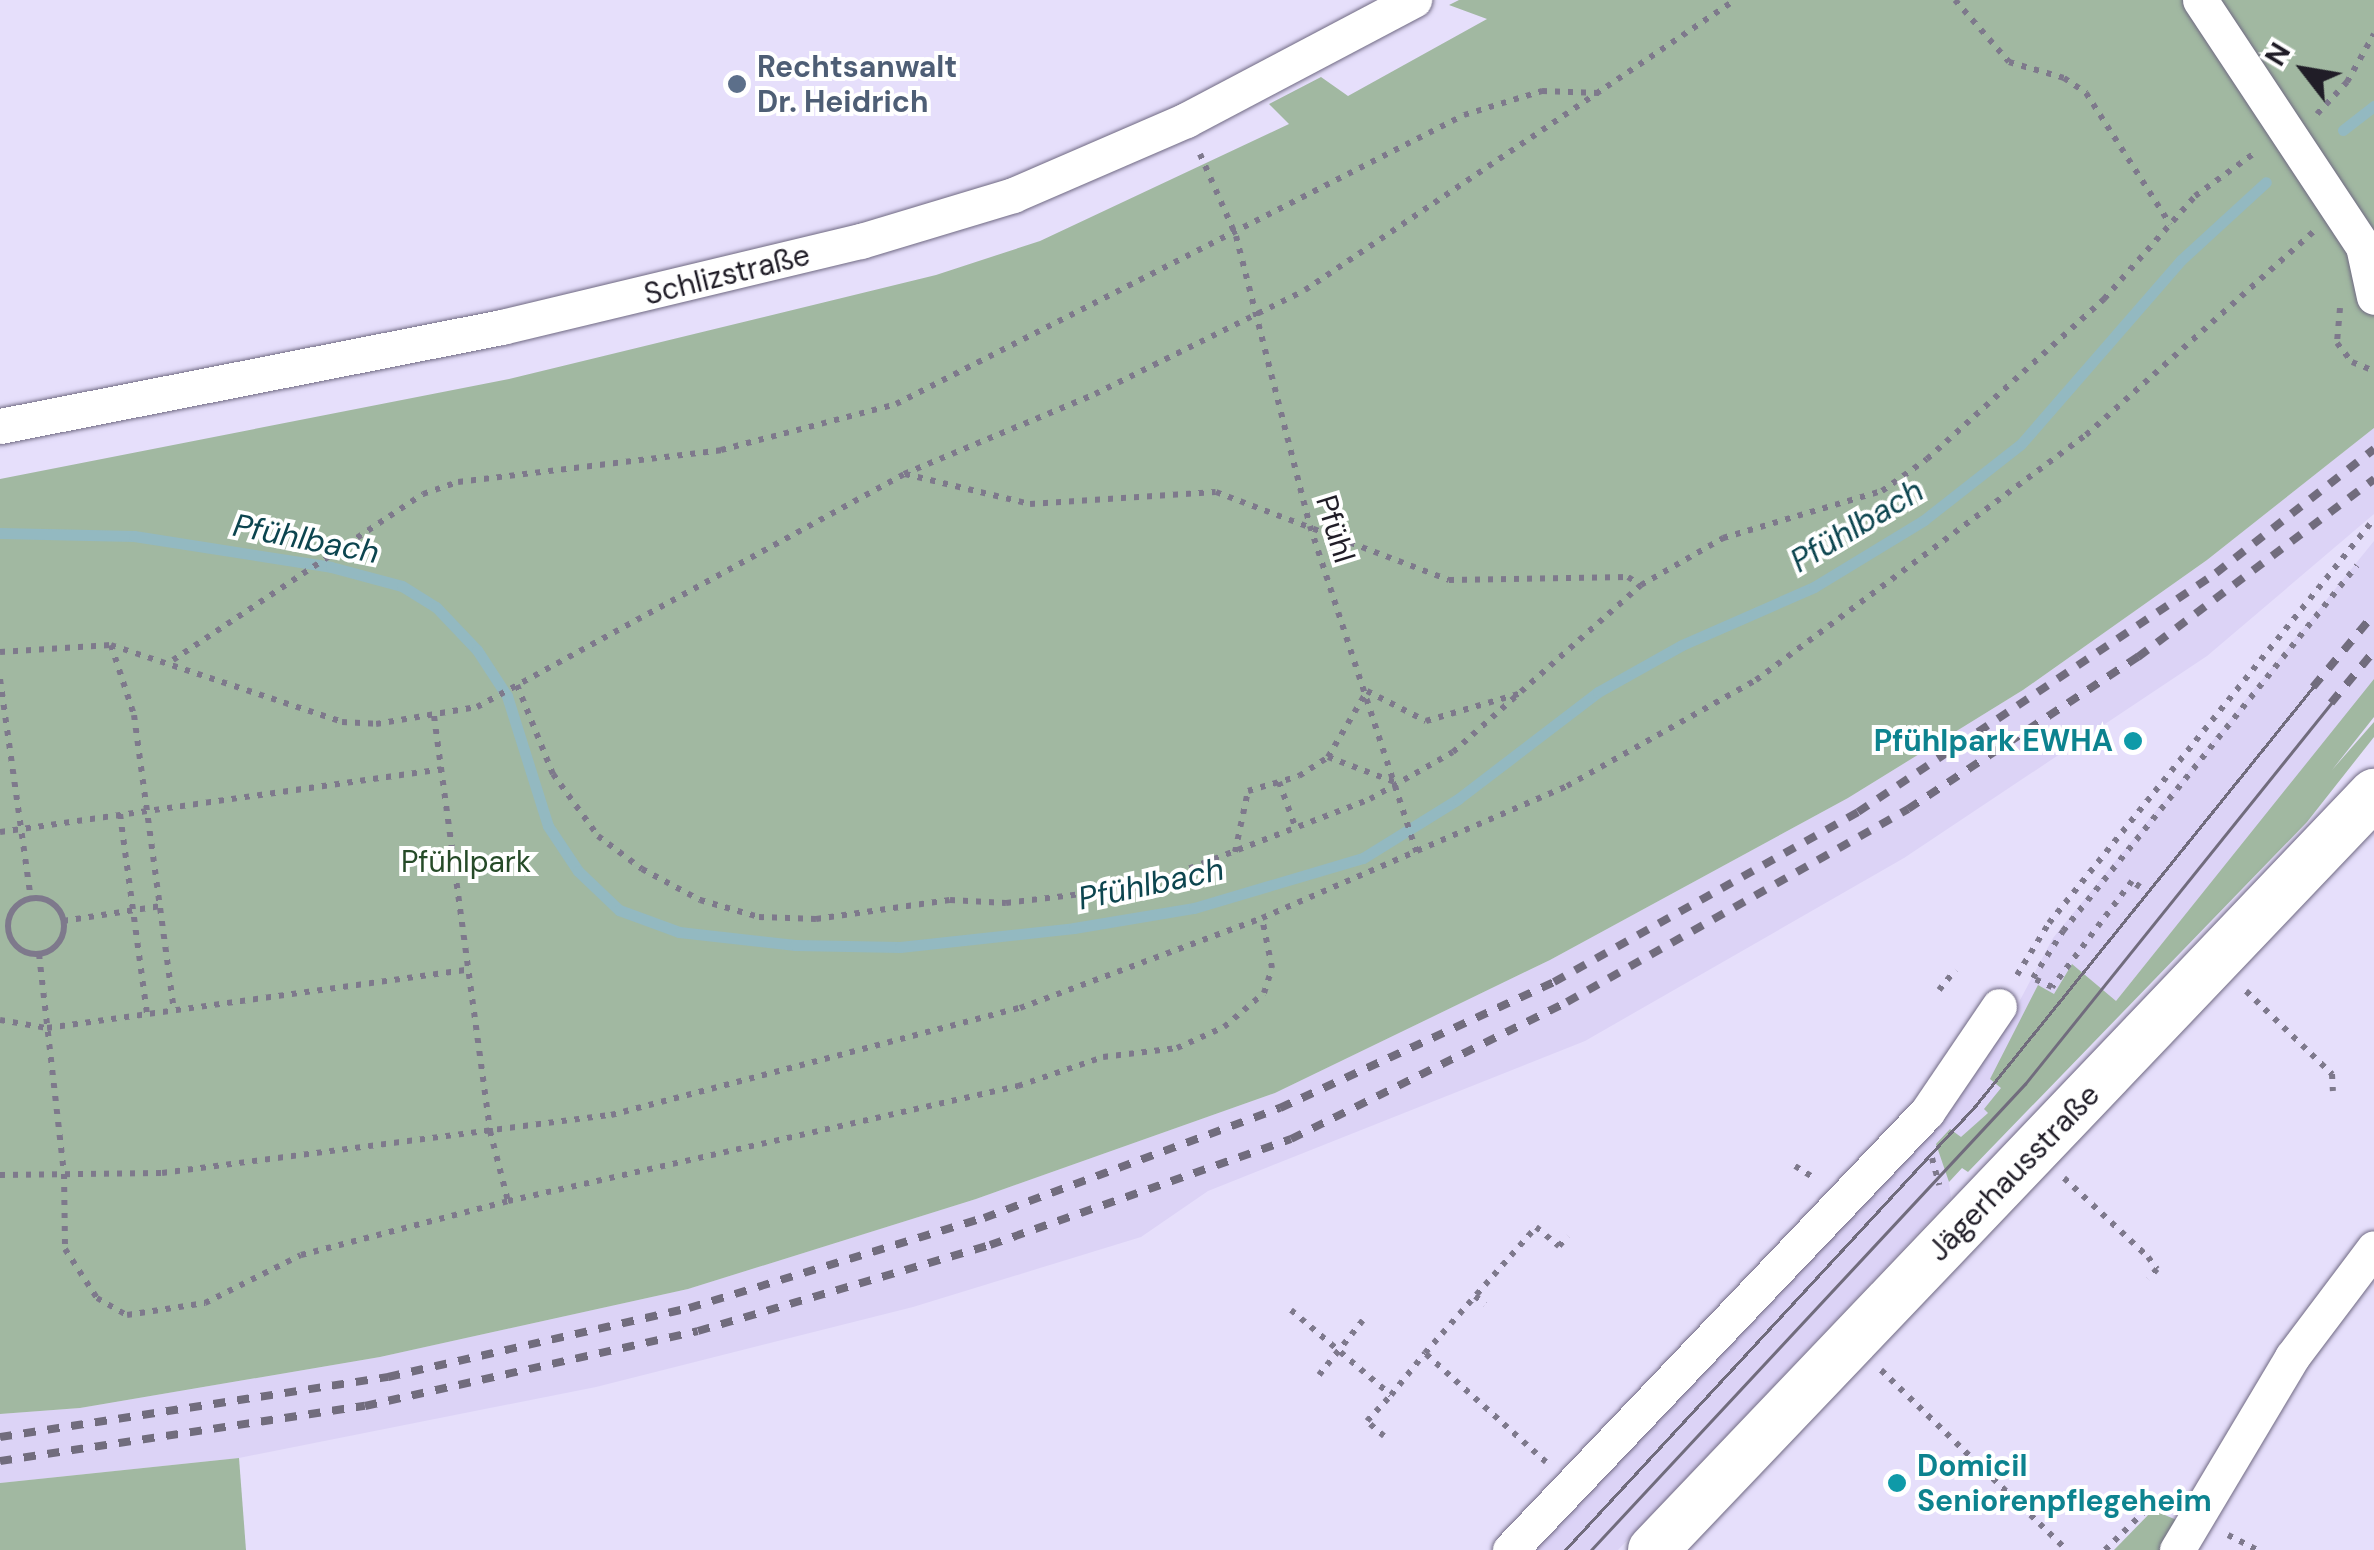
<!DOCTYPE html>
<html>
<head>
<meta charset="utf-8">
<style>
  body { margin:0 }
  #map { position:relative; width:2374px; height:1550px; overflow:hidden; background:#e6dffb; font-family:"DM Sans",sans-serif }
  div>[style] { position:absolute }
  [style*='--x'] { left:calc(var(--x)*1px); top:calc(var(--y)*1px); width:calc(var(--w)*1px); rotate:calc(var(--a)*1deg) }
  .built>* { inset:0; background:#dcd3f6 }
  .green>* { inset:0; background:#a1b8a1 }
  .stream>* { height:11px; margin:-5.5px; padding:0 5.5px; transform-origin:5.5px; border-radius:5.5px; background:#93b9c1 }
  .path>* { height:6px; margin-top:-3px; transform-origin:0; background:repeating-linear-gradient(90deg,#7e798c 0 5px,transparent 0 13px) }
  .path>.ring { margin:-3px; padding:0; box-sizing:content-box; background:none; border:6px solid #7e798c; border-radius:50% }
  .roads { filter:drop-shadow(0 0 2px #6f6982) drop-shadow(0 0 2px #6f6982) }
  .street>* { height:35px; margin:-17.5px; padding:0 17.5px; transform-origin:17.5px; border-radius:17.5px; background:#fff }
  .secondary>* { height:50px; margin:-25px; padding:0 25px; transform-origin:25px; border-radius:25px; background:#fff }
  .tram>* { height:2.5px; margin:-1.25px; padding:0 1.25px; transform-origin:1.25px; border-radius:1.25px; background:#716c7d }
  .rail>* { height:8px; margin-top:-4px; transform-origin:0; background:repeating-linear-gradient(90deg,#716c7d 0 12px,transparent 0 24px) }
  .dots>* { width:28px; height:28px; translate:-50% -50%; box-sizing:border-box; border:5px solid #fff; border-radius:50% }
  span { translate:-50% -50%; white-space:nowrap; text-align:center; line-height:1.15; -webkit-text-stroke:8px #fff; paint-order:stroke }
  .service-label { font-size:30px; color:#4e5e75; font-weight:700 }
  .left { translate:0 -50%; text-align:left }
  .street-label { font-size:30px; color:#201d27 }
  .culture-label { font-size:30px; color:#0d838f; font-weight:700 }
  .right { translate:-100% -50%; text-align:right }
  .park-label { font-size:30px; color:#264b28 }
  .water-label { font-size:32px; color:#0c454f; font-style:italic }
  .north { position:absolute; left:2254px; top:20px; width:100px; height:100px; -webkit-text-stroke:8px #fff; paint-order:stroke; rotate:301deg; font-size:28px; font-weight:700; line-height:40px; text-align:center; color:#201d27 }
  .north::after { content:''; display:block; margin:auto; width:35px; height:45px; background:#201d27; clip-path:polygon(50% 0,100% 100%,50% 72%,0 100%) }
</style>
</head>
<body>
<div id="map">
  <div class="built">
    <div style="clip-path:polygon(2374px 428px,2374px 514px,2207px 656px,1904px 858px,1585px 1041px,1208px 1191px,1141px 1237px,913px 1307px,596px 1387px,239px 1458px,0 1483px,0 1414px,80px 1408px,380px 1357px,688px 1289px,976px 1199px,1275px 1093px,1550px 960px,1848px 798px,2023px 690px,2207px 560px)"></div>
    <div style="clip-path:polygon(2374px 541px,2374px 682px,2116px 1001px,1949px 1182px,1951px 1198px,1618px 1550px,1533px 1550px,1949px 1108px,2001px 1036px,2053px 938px)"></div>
  </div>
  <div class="green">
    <div style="clip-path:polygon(1459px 0,2374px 0,2374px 428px,2207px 560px,2023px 690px,1848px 798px,1550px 960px,1275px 1093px,976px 1199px,688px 1289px,380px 1357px,80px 1408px,0 1414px,0 479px,509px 379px,936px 275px,1040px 241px,1289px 124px,1269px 104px,1321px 77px,1348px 96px,1487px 19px,1449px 5px)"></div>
    <div style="clip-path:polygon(2374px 679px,2374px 717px,2332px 770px,2374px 722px,2374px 737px,2307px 822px,1968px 1172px,1962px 1168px,1949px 1182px,1936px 1144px,1950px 1129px,1961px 1137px,1988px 1113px,1984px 1109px,2001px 1088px,1990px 1079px,2038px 985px,2054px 994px,2072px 964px,2116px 1001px)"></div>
    <div style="clip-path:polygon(239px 1458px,246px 1550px,0 1550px,0 1483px)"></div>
    <div style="clip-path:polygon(2153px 1510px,2179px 1521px,2167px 1550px,2114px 1550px)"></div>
  </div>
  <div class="stream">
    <div style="--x:2343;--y:130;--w:39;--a:-38"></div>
    <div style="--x:0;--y:533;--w:134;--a:1.3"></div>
    <div style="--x:134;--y:536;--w:199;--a:8.9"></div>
    <div style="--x:331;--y:567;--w:73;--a:15"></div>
    <div style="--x:402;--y:586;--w:40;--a:32"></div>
    <div style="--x:436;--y:607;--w:59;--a:46.4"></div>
    <div style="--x:477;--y:650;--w:55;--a:56.9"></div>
    <div style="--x:507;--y:696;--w:136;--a:72.5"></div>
    <div style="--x:548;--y:826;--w:54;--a:56.3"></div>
    <div style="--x:578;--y:871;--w:57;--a:43.6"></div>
    <div style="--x:619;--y:910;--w:64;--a:20.1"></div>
    <div style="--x:679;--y:932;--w:117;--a:6.4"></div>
    <div style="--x:795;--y:945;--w:105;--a:1.1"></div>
    <div style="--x:900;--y:947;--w:175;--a:-6.2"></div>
    <div style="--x:1074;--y:928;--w:122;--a:-9.5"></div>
    <div style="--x:1194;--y:908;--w:176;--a:-16.5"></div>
    <div style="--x:1363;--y:858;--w:112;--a:-31.8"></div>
    <div style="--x:1458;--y:799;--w:176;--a:-37.4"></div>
    <div style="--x:1598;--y:692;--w:96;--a:-29.2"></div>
    <div style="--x:1682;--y:645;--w:144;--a:-23.7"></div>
    <div style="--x:1814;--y:587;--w:129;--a:-31.3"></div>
    <div style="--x:1924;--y:520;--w:123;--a:-38.1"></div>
    <div style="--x:2021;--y:444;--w:244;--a:-49"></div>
    <div style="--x:2181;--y:260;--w:115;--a:-42.5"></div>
  </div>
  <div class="path">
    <div style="--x:1955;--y:0;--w:82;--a:48.9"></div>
    <div style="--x:2009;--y:62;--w:57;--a:16.2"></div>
    <div style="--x:2064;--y:78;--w:27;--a:34"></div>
    <div style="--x:2086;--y:93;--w:156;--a:57.3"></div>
    <div style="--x:2317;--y:114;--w:44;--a:-46.8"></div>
    <div style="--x:2347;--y:82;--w:55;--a:-60.6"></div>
    <div style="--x:1200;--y:154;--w:90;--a:66.3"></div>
    <div style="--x:1236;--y:236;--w:299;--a:75.7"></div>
    <div style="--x:1310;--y:526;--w:345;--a:71.9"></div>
    <div style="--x:2340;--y:308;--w:35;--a:95"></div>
    <div style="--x:2337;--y:343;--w:24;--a:52"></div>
    <div style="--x:2352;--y:362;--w:24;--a:22"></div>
    <div style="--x:905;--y:474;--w:129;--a:13.5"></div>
    <div style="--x:1030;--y:504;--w:186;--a:-3.7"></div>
    <div style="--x:1216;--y:492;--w:249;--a:20.7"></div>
    <div style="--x:1449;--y:580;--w:179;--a:-1"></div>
    <div style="--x:1628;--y:577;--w:15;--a:32"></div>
    <div style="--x:111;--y:645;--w:74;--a:71.8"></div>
    <div style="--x:134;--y:715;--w:298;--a:82.3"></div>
    <div style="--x:0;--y:652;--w:111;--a:-3.6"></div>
    <div style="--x:111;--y:645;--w:243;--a:18.4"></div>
    <div style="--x:342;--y:722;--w:34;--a:3"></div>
    <div style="--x:376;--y:724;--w:102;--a:-9.6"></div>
    <div style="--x:477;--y:707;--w:486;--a:-28.6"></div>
    <div style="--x:904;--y:474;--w:207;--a:-22.7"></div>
    <div style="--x:1095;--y:394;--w:234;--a:-26.3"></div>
    <div style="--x:1305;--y:290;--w:519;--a:-34"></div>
    <div style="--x:173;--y:660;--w:300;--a:-33.6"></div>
    <div style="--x:423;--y:494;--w:37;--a:-19"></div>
    <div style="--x:458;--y:482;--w:265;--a:-6.9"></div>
    <div style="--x:721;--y:450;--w:181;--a:-14.7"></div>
    <div style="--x:896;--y:404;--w:637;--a:-26.97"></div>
    <div style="--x:1464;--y:115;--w:82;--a:-17.1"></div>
    <div style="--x:1542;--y:91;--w:57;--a:2"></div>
    <div style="--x:0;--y:679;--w:222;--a:82"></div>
    <div style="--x:517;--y:685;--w:96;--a:68"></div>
    <div style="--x:553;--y:774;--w:77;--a:54"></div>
    <div style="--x:598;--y:836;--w:55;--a:36.9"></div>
    <div style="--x:642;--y:869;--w:66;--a:28.1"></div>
    <div style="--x:700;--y:900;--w:61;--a:16.1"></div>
    <div style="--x:759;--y:917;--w:57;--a:2"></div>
    <div style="--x:816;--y:919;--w:135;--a:-8.1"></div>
    <div style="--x:950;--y:900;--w:56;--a:3.1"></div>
    <div style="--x:1006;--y:903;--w:136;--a:-6.8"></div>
    <div style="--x:1141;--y:887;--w:245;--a:-21"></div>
    <div style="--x:1370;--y:799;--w:95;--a:-29.5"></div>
    <div style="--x:1453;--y:752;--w:251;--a:-41.6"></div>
    <div style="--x:1641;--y:585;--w:95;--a:-29.8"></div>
    <div style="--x:1723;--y:538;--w:166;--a:-16.5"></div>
    <div style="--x:1882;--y:491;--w:55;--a:-35.4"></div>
    <div style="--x:1927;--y:459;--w:239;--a:-42.1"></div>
    <div style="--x:2104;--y:299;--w:137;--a:-48.5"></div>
    <div style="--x:2195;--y:196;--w:75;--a:-35.8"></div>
    <div style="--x:434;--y:716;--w:419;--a:82.3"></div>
    <div style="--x:490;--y:1131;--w:72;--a:75.6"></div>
    <div style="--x:1328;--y:757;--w:74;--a:20.6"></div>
    <div style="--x:1279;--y:782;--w:50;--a:70.1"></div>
    <div style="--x:120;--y:814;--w:202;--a:82.3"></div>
    <div style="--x:0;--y:832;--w:446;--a:-8.1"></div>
    <div style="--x:1235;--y:852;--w:62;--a:-78"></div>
    <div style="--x:1248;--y:791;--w:53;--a:-16.4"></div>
    <div style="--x:1299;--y:776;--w:35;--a:-33"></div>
    <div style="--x:1328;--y:757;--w:77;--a:-59.4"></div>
    <div style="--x:1367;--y:691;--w:66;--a:27"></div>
    <div style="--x:1426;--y:721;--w:100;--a:-16.3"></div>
    <div style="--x:2140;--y:887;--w:10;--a:-143"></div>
    <div style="--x:2132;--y:881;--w:133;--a:127"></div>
    <div style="--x:2052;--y:987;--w:21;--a:-155"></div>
    <div style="--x:2033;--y:978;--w:56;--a:-57.4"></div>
    <div style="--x:2063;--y:931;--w:469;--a:-51.2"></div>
    <div class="ring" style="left:8px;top:898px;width:50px;height:50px"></div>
    <div style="--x:63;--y:921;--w:99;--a:-8.7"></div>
    <div style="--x:39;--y:954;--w:221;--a:83.5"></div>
    <div style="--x:64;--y:1174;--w:75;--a:89.2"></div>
    <div style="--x:65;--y:1249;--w:59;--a:56.9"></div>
    <div style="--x:97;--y:1298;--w:34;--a:30"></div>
    <div style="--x:127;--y:1315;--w:79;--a:-8.7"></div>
    <div style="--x:205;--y:1303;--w:107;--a:-26.6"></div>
    <div style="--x:301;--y:1255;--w:214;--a:-14.6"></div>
    <div style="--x:508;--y:1201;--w:523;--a:-12.71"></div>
    <div style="--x:1018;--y:1086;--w:90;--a:-18.8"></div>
    <div style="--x:1103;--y:1057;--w:75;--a:-6.9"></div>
    <div style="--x:1177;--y:1048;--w:51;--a:-24.1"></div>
    <div style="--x:1224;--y:1027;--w:52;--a:-40.4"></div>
    <div style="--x:1264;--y:993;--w:26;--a:-72"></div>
    <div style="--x:1272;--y:968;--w:51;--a:-101.3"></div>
    <div style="--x:2017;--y:975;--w:61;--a:-58.4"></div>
    <div style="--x:2049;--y:923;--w:518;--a:-51.18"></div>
    <div style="--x:1939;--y:990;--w:26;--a:-51"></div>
    <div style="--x:2246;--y:991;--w:120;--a:44"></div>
    <div style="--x:2332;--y:1074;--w:17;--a:87"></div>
    <div style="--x:0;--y:1020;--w:48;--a:9.7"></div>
    <div style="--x:47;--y:1028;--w:424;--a:-7.9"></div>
    <div style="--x:1932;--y:1158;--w:28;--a:75"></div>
    <div style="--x:1795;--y:1166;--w:22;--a:32"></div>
    <div style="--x:0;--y:1175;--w:162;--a:-0.7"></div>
    <div style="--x:162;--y:1173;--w:453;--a:-7.4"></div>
    <div style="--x:611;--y:1115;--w:423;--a:-14.7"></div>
    <div style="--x:1020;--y:1008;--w:258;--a:-20.4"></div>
    <div style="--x:1262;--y:918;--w:332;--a:-23.4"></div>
    <div style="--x:1567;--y:786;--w:217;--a:-29.3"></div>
    <div style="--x:1756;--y:680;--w:411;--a:-36.6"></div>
    <div style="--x:2086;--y:435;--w:306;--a:-41.8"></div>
    <div style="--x:2064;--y:1178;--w:115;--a:43.2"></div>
    <div style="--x:2148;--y:1257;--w:15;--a:53"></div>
    <div style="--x:2157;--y:1269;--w:13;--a:132"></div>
    <div style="--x:1475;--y:1296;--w:13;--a:39"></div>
    <div style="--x:1291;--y:1310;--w:131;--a:40.4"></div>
    <div style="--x:1391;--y:1395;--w:54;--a:-51"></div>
    <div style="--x:1881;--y:1370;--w:259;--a:44.1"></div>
    <div style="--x:1319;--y:1375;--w:70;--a:-51.3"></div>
    <div style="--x:1384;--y:1436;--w:23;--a:-139"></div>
    <div style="--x:1367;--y:1421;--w:35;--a:-47"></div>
    <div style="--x:1546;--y:1462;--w:163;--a:-138"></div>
    <div style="--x:1425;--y:1353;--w:168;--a:-48.6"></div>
    <div style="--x:1536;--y:1227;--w:30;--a:40"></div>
    <div style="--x:1559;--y:1246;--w:13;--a:-48"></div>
    <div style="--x:2228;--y:1535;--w:34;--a:27"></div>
    <div style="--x:2105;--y:1550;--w:70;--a:-44.4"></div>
    <div style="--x:2155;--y:1501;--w:8;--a:23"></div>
  </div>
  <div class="roads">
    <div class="street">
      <div style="--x:2200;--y:0;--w:295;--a:56.5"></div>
      <div style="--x:2363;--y:246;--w:52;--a:77.8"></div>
      <div style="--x:0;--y:426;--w:512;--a:-11.16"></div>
      <div style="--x:502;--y:327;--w:369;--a:-13.5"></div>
      <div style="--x:861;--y:241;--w:159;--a:-16.8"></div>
      <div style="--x:1013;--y:195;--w:189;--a:-23.4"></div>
      <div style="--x:1186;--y:120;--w:258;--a:-27.8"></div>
      <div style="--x:1510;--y:1550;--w:605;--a:-46.41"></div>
      <div style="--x:1927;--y:1112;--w:128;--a:-55.8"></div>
      <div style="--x:2177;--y:1550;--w:225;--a:-59.2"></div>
      <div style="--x:2292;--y:1357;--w:136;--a:-53"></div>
    </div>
    <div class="secondary">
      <div style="--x:1653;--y:1550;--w:1045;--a:-46.36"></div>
    </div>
  </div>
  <div class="tram">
    <div style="--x:1565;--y:1550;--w:606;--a:-47.27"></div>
    <div style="--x:1976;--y:1105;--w:537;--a:-51.12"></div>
    <div style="--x:1591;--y:1550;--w:637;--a:-47.04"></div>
    <div style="--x:2025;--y:1084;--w:489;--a:-51.2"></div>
  </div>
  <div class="rail">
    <div style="--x:2313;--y:687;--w:95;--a:-50.1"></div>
    <div style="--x:2331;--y:703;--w:67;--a:-50.4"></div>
    <div style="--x:0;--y:1437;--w:393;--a:-8.8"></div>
    <div style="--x:388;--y:1377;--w:309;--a:-12.9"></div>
    <div style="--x:689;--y:1308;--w:308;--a:-17"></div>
    <div style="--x:984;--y:1218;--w:316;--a:-20.4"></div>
    <div style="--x:1280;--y:1108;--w:302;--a:-24.7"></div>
    <div style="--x:1554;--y:982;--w:348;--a:-29.2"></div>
    <div style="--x:1858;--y:812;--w:430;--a:-33.7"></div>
    <div style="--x:2216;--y:573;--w:201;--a:-38.1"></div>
    <div style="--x:0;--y:1461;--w:369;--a:-8.6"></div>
    <div style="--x:365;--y:1406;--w:341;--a:-12.7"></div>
    <div style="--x:698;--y:1331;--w:304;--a:-16.4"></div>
    <div style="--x:990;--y:1245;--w:319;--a:-19.4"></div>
    <div style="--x:1291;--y:1139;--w:308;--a:-26.4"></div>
    <div style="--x:1567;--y:1002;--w:392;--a:-29.5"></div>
    <div style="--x:1908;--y:809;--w:276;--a:-33.5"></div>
    <div style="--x:2138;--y:657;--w:296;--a:-37"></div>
  </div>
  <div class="dots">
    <div style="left:737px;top:84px;background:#5c6f8a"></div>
    <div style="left:2133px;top:741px;background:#0f9aa8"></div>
    <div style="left:1897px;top:1483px;background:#0f9aa8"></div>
  </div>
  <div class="service-label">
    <span class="left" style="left:757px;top:84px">Rechtsanwalt<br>Dr. Heidrich</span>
  </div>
  <div class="street-label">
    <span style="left:727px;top:275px;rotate:-14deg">Schlizstraße</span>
    <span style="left:1335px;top:529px;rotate:73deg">Pfühl</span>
    <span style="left:2014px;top:1173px;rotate:-46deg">Jägerhausstraße</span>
  </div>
  <div class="culture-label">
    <span class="right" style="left:2113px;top:741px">Pfühlpark EWHA</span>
    <span class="left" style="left:1917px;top:1483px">Domicil<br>Seniorenpflegeheim</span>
  </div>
  <div class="park-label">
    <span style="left:466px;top:862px">Pfühlpark</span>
  </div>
  <div class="water-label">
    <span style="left:1857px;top:526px;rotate:-31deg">Pfühlbach</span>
    <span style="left:306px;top:539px;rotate:11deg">Pfühlbach</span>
    <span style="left:1151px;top:884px;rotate:-12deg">Pfühlbach</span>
  </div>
  <div class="north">N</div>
</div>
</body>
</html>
